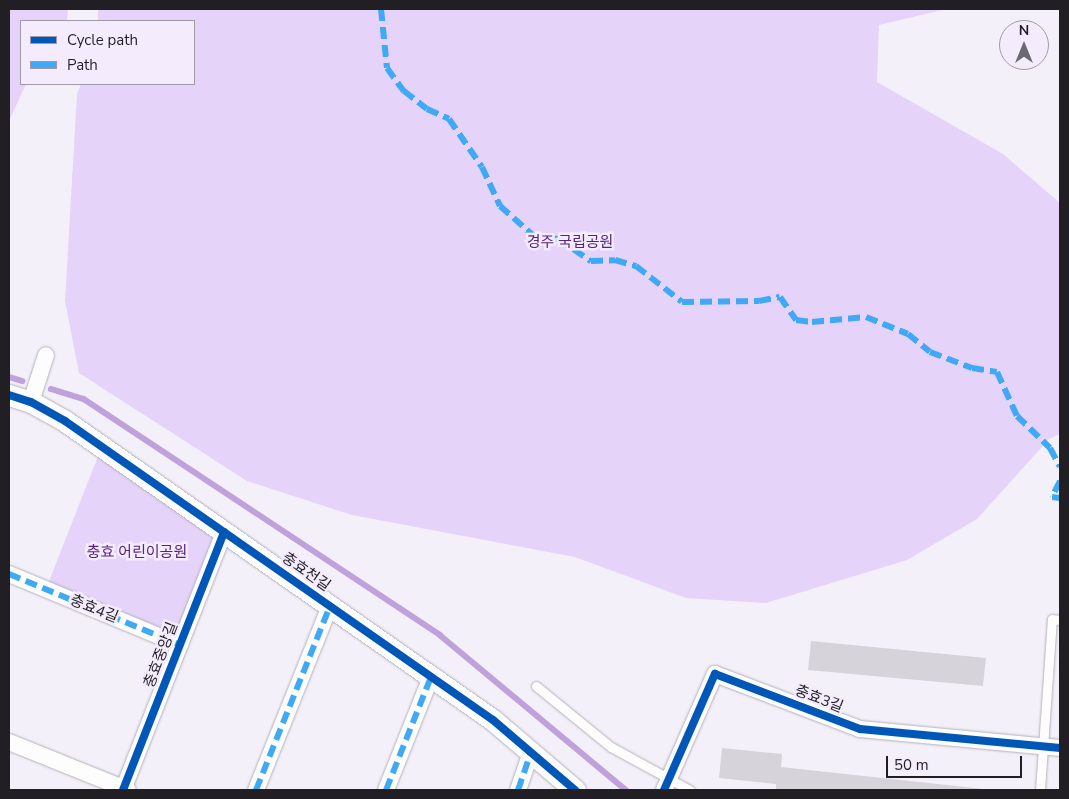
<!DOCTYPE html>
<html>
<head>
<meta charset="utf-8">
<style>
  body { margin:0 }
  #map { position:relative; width:1069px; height:799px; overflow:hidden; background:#f4f0f9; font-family:"Nunito Sans","Noto Sans KR",sans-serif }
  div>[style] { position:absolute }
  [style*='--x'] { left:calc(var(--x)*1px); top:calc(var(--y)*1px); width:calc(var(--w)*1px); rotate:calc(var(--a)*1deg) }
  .green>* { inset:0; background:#e5d3fa }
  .stream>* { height:5.5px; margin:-2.75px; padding:0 2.75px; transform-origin:2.75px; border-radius:2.75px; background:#bfa2dc }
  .building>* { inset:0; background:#d7d3db }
  .roads { filter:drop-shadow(0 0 1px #b4b1b8) drop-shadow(0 0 1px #b4b1b8) }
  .service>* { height:9px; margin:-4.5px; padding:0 4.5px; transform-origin:4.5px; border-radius:4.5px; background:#fdfdfe }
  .minor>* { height:16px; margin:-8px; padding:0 8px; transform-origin:8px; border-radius:8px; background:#fdfdfe }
  .tertiary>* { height:21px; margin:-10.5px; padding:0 10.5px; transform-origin:10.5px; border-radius:10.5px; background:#fdfdfe }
  .quiet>* { height:6px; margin-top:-3px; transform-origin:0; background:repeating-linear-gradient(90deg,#3fa9f5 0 12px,transparent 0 18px) }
  .cycleway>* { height:8px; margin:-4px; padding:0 4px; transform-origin:4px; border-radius:4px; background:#0057b8 }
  span { translate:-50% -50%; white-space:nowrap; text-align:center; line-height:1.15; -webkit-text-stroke:5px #f4ecfd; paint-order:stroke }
  .park-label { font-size:15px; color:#582481 }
  .street-label { font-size:15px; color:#211f24 }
  .frame { position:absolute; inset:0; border:10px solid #211f24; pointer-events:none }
  .legend { position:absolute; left:20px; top:20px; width:175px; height:65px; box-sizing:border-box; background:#f4ecfd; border:1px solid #a09aa6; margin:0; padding:6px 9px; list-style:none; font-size:15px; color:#211f24 }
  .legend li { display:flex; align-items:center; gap:10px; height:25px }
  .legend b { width:25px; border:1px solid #a09aa6 }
  .north { position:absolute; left:999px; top:20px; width:50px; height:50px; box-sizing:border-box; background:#f4ecfd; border:1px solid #a09aa6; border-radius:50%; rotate:0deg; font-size:14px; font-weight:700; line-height:20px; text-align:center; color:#211f24 }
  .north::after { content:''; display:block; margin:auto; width:18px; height:22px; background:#6b686f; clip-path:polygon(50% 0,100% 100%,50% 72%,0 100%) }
  .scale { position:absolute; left:886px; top:756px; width:136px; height:22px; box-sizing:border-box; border:2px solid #211f24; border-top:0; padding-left:6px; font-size:15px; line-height:18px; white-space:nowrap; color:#211f24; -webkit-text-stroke:4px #f4ecfd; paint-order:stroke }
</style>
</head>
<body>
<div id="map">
  <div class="green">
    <div style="clip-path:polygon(9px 9px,68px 9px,67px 21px,21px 21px,21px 84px,26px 84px,9px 121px)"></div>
    <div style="clip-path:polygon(98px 9px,946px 9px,879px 25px,877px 82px,1003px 154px,1060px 203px,1060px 434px,1049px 439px,977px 519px,907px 560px,766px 603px,686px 598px,575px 557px,352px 515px,247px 481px,79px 373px,65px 301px,77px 94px,81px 84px,194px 84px,194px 21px,98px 21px)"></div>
    <div style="clip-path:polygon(102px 446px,224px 532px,180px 645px,46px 589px)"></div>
  </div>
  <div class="stream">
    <div style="--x:9;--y:377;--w:14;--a:17"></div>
    <div style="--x:51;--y:389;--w:34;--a:17"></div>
    <div style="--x:84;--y:399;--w:427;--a:33.5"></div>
    <div style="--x:440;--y:635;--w:242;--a:39.8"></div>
  </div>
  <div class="building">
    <div style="clip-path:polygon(811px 641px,986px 658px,983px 686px,808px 670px)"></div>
    <div style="clip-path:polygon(722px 748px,782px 754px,781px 767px,993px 790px,776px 790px,776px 784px,719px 778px)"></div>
  </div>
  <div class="roads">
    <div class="service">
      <div style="--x:536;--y:686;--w:97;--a:39.1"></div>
      <div style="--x:611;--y:747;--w:90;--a:28.6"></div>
      <div style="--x:1040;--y:790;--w:171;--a:-86"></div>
      <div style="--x:1052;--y:619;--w:8;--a:7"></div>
    </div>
    <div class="minor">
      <div style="--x:31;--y:402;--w:49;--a:-72.3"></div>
      <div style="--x:9;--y:574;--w:185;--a:22.5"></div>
      <div style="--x:9;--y:742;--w:128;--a:22"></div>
      <div style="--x:123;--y:790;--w:277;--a:-68.6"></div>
      <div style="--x:256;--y:790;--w:198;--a:-68.1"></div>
      <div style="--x:386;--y:790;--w:122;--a:-68.3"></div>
      <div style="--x:518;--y:790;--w:39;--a:-71"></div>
      <div style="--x:664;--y:790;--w:127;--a:-66.3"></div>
      <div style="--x:715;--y:674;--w:155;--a:20.8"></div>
      <div style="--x:860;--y:729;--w:201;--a:5.4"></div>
    </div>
    <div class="tertiary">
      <div style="--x:9;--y:395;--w:23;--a:18"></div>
      <div style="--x:31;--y:402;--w:39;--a:29"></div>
      <div style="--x:65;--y:421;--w:522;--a:34.94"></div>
      <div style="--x:493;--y:720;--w:108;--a:40.5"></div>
    </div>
  </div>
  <div class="quiet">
    <div style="--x:381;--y:9;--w:59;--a:84.2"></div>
    <div style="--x:387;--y:68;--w:29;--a:54"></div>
    <div style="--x:404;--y:91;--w:29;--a:38"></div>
    <div style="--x:427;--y:109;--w:24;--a:24"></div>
    <div style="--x:449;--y:119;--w:58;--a:55.5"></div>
    <div style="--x:482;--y:167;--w:43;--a:65.2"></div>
    <div style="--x:500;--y:206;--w:47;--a:41.5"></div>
    <div style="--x:535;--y:237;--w:24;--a:5"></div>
    <div style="--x:559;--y:239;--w:39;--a:35"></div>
    <div style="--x:591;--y:261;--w:24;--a:-2"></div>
    <div style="--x:615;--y:260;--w:22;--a:16"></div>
    <div style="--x:636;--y:266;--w:58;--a:38"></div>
    <div style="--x:682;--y:302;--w:77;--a:-0.7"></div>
    <div style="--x:759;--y:301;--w:21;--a:-11"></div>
    <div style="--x:780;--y:297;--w:28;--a:55"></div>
    <div style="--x:796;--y:320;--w:16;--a:7"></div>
    <div style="--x:812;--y:322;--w:54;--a:-5.3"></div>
    <div style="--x:866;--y:317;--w:45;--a:22"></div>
    <div style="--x:908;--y:334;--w:28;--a:39"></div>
    <div style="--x:930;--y:352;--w:45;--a:20.9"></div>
    <div style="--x:972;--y:368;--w:25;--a:9"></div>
    <div style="--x:997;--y:372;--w:48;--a:65.6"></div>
    <div style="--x:1017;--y:416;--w:46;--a:44.1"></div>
    <div style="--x:1050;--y:448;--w:21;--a:62"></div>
    <div style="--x:1060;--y:481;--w:18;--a:117"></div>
    <div style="--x:1052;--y:497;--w:8;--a:7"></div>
    <div style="--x:9;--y:574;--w:185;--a:22.5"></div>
    <div style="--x:256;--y:790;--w:198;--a:-68.1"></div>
    <div style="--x:386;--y:790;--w:122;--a:-68.3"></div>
    <div style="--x:518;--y:790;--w:39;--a:-71"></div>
  </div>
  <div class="cycleway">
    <div style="--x:9;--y:395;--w:23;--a:18"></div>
    <div style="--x:31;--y:402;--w:39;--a:29"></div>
    <div style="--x:65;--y:421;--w:522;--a:34.94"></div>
    <div style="--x:493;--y:720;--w:108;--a:40.5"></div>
    <div style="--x:123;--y:790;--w:277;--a:-68.6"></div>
    <div style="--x:664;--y:790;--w:127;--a:-66.3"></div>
    <div style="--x:715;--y:674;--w:155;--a:20.8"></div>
    <div style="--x:860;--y:729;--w:201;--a:5.4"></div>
  </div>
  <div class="park-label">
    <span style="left:570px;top:243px">경주 국립공원</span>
    <span style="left:137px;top:553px">충효 어린이공원</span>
  </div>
  <div class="street-label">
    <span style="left:306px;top:572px;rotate:35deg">충효천길</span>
    <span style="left:94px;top:609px;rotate:22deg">충효4길</span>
    <span style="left:161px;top:655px;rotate:-69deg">충효중앙길</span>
    <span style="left:819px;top:699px;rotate:21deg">충효3길</span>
  </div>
  <div class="frame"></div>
  <ul class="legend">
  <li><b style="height:6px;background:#0057b8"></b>Cycle path</li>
  <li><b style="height:6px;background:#3fa9f5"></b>Path</li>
  </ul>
  <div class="north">N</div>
  <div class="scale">50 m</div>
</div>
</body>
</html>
